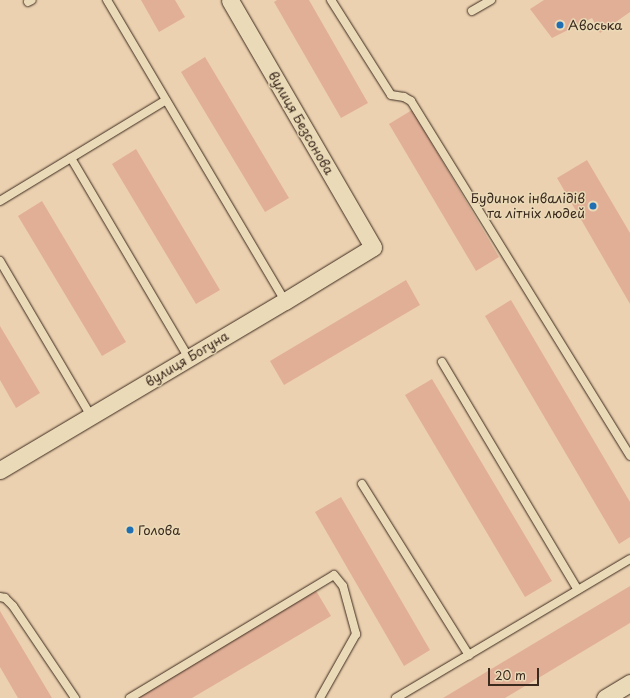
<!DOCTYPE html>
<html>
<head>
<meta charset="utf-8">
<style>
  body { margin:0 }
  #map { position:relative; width:630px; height:698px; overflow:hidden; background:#ecd1b0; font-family:"Playpen Sans",sans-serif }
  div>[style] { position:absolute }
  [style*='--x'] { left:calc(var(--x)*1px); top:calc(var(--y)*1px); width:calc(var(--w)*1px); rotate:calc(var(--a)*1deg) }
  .building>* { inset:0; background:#e1af96 }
  .roads { filter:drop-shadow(0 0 1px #3b2a1e) drop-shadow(0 0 1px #3b2a1e) }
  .lane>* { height:8px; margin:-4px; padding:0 4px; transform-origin:4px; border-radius:4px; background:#ebdab7 }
  .street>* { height:17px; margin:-8.5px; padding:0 8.5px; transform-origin:8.5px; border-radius:8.5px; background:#ebdab7 }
  .dots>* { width:11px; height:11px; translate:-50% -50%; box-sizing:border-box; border:2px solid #ebdab7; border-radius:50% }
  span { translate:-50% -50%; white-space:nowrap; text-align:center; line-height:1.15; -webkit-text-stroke:3px #ebdab7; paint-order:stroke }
  .poi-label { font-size:13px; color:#3b2a1e }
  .left { translate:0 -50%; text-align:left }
  .right { translate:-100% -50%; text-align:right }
  .street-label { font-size:13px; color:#3b2a1e }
  .scale { position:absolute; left:488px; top:668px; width:51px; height:18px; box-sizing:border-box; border:2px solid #3b2a1e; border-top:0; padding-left:5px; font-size:12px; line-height:14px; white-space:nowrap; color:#3b2a1e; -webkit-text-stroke:3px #ebdab7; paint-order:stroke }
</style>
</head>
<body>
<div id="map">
  <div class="building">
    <div style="clip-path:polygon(141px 0,175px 0,185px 17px,159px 32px)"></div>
    <div style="clip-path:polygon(277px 0,309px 0,368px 103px,341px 118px,274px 2px)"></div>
    <div style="clip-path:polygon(544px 0,630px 0,630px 12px,600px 33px,592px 18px,552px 38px,530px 9px)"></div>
    <div style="clip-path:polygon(205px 57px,289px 198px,265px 212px,181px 72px)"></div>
    <div style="clip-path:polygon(412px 110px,499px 257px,476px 271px,389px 124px)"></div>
    <div style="clip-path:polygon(136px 149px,220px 290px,196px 304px,112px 164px)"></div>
    <div style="clip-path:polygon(587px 160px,630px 233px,630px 304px,557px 178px)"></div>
    <div style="clip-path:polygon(42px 201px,126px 342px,102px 356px,18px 216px)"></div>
    <div style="clip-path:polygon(406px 280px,420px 305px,284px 385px,270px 361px)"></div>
    <div style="clip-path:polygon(511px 300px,630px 502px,630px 537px,619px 544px,485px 316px)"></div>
    <div style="clip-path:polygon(0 326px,40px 393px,16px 408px,0 380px)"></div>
    <div style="clip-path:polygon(432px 379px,552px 581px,525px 597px,405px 395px)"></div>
    <div style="clip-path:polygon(341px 497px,430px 650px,404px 666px,315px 512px)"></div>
    <div style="clip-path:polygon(630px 586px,630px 623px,505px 698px,443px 698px)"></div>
    <div style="clip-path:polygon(315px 589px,331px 616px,192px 698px,131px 698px)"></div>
    <div style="clip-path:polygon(0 611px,52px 698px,18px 698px,0 667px)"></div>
  </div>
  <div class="roads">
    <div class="lane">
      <div style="--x:107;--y:0;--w:350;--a:59.4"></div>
      <div style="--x:331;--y:0;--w:112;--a:57.7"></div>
      <div style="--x:391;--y:95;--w:13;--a:9"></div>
      <div style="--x:404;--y:97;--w:8;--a:30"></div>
      <div style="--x:411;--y:101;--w:417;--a:58.3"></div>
      <div style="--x:28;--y:2;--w:4;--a:-27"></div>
      <div style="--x:472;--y:11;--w:22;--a:-30"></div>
      <div style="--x:71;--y:158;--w:232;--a:59.5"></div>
      <div style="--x:0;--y:201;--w:194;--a:-31.3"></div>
      <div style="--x:0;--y:261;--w:180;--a:59.6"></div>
      <div style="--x:442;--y:362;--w:265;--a:59.2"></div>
      <div style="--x:362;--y:484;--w:202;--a:58"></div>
      <div style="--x:0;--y:597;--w:5;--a:11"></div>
      <div style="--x:5;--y:598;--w:11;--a:45"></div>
      <div style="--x:13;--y:606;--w:111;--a:56"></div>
      <div style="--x:130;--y:698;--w:238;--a:-31.1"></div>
      <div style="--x:334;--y:575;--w:14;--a:51"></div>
      <div style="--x:343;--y:586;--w:50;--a:74.8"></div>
      <div style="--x:356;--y:634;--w:73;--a:119.4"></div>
      <div style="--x:396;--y:698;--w:272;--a:-30.7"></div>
    </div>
    <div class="street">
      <div style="--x:0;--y:470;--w:331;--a:-30.7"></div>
      <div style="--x:285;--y:301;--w:103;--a:-31.5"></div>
      <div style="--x:373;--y:247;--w:285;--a:-120.1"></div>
      <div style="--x:605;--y:698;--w:29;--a:-31"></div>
    </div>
  </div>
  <div class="dots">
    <div style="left:560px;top:25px;background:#1f6fb2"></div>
    <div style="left:593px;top:206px;background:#1f6fb2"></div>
    <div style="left:130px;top:530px;background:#1f6fb2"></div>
  </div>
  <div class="poi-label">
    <span class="left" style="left:568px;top:25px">Авоська</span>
    <span class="right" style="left:585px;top:206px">Будинок інвалідів<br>та літніх людей</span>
    <span class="left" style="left:138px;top:530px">Голова</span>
  </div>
  <div class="street-label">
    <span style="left:301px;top:123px;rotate:60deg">вулиця Безсонова</span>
    <span style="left:187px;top:359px;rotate:-31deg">вулиця Богуна</span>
  </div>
  <div class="scale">20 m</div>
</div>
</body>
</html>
